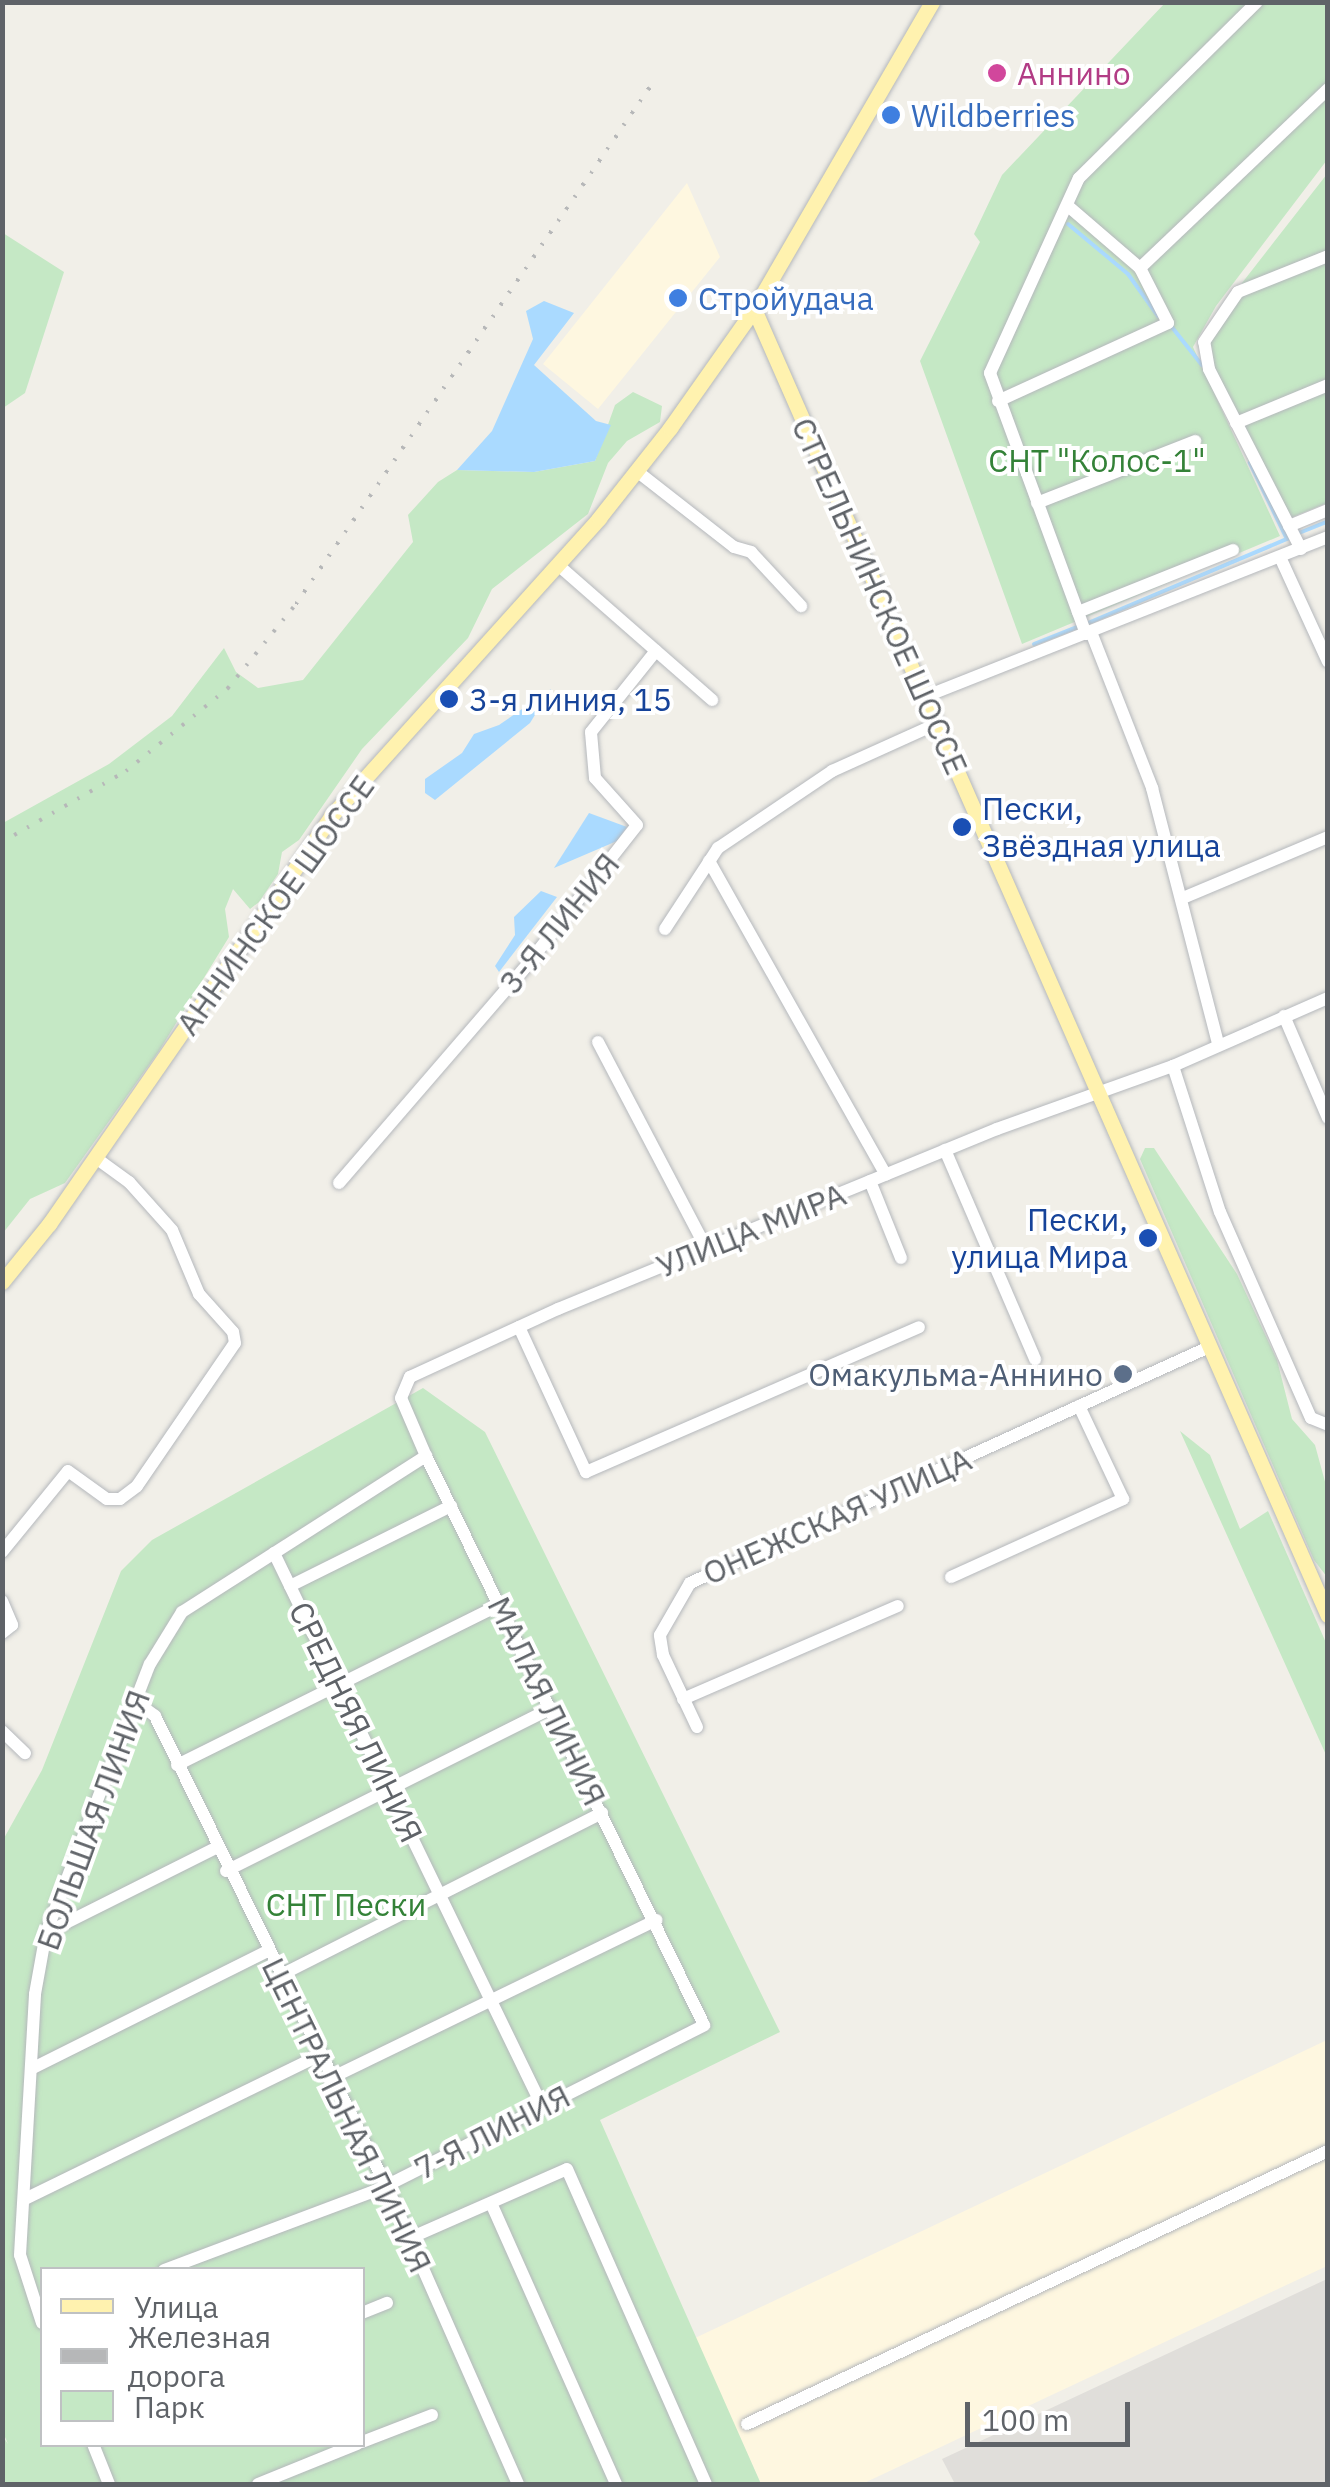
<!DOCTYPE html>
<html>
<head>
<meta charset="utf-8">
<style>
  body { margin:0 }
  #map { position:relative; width:1330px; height:2487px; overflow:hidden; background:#f1efe8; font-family:"IBM Plex Sans",sans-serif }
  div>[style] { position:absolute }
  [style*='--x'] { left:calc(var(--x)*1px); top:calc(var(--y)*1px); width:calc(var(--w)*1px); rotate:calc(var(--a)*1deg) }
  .commercial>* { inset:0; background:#fef7e0 }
  .industrial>* { inset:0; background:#e0deda }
  .green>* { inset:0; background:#c5e8c5 }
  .water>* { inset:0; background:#aadaff }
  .stream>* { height:4px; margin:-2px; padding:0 2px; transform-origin:2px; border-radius:2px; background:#aadaff }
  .roads { filter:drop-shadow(0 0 2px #b5b8bc) drop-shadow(0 0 2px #b5b8bc) }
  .minor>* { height:12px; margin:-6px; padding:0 6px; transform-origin:6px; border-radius:6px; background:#fff }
  .major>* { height:15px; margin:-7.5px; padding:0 7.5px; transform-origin:7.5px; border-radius:7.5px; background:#fff2af }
  .rail>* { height:4px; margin-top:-2px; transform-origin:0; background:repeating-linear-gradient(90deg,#b6b7b8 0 2.5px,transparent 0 14.5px) }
  .dots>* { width:28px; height:28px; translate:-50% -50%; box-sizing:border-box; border:5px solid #fff; border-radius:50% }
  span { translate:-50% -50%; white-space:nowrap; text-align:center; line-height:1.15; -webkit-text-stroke:8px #fff; paint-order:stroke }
  .hotel-label { font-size:32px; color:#b23c85 }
  .left { translate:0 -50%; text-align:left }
  .shop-label { font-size:32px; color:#366cbe }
  .park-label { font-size:32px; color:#348238 }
  .street-label { font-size:32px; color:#5f6368 }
  .transit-label { font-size:32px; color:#164399 }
  .right { translate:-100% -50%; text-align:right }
  .service-label { font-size:32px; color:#4e5e75 }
  .frame { position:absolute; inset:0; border:5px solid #5f6368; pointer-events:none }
  .legend { position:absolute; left:40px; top:2267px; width:325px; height:180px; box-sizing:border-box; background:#fff; border:2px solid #bfc1c3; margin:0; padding:12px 18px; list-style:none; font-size:30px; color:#5f6368 }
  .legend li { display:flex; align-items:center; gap:20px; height:50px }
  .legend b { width:50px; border:2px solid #bfc1c3 }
  .scale { position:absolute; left:965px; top:2402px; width:165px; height:45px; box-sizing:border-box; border:5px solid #5f6368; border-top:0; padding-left:12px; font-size:30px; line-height:35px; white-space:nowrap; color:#5f6368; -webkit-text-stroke:8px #fff; paint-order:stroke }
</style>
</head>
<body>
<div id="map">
  <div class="commercial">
    <div style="clip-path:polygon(687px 183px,720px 257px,598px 409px,543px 364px)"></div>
    <div style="clip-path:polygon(1327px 2040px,1327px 2266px,862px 2484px,761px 2484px,695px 2338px)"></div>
  </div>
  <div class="industrial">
    <div style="clip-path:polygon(1327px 2279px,1327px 2484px,955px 2484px,942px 2459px)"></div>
  </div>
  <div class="green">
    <div style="clip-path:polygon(1165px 3px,1327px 3px,1327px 160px,1216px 306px,1193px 347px,1280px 536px,1022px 644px,920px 361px,980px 242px,974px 234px,1002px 175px)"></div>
    <div style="clip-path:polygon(1327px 174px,1327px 503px,1290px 518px,1215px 369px,1210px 340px,1241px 297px,1242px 283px)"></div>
    <div style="clip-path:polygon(3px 233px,64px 272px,25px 393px,3px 408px)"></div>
    <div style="clip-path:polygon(633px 392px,662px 406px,660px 422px,627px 441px,608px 463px,588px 514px,492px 589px,468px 638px,362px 749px,299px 840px,282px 852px,278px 874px,259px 902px,250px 909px,233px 889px,225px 909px,229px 937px,159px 1051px,65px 1183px,30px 1199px,3px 1233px,3px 823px,109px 764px,172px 716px,224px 648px,236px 672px,258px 688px,303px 680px,413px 542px,408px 515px,438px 482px,457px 470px,534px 472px,595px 461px,615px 405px)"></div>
    <div style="clip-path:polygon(1145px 1148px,1154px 1148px,1237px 1274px,1277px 1360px,1292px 1419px,1315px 1445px,1327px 1489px,1327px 1577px,1314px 1560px,1140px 1159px)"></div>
    <div style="clip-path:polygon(evenodd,423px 1388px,485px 1432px,780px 2032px,600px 2120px,761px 2484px,3px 2484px,2px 2435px,8px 2444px,2px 2430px,3px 1840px,42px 1770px,121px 1571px,152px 1540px,423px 1388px,42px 2270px,362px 2270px,362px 2444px,42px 2444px,42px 2270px)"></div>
    <div style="clip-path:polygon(1180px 1431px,1210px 1455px,1240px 1529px,1268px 1511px,1327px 1645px,1327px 1757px)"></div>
  </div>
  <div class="water">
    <div style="clip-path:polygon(544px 301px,574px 313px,534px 365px,596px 421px,611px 425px,595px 461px,534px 472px,457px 470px,492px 431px,533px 339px,526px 311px)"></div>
    <div style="clip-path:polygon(551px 689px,530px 723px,435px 800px,425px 793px,425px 779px,462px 753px,474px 734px,499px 725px)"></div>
    <div style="clip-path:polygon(589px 813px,627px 827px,617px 841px,554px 868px)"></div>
    <div style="clip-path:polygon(541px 891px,557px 897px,499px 972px,495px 966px,515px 935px,514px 917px)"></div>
  </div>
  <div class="stream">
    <div style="--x:1068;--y:224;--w:78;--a:39.8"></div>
    <div style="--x:1128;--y:274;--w:52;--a:54.5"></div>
    <div style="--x:1171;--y:326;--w:50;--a:51.5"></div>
    <div style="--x:1299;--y:533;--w:31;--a:-22"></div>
    <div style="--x:1088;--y:623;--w:216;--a:-22.9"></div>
    <div style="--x:1287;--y:539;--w:85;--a:-116"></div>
    <div style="--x:1034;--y:644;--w:46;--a:-21.6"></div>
  </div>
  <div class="roads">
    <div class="minor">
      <div style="--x:1140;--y:268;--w:260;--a:-43.6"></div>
      <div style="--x:998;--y:401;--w:187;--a:-24.6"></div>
      <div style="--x:1168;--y:323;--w:62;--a:-117"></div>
      <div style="--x:1140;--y:268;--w:95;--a:-139.3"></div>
      <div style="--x:1236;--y:423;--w:100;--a:-22.4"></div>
      <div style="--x:638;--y:472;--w:122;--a:38"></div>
      <div style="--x:734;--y:547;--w:18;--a:16"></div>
      <div style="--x:751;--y:552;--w:74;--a:47.2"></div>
      <div style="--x:1037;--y:503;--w:170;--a:-21.4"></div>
      <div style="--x:1289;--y:526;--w:42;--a:-22.3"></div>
      <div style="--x:1301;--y:549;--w:202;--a:-117.1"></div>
      <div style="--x:1209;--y:369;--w:27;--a:-100"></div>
      <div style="--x:1204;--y:342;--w:60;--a:-55.8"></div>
      <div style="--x:1238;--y:292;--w:97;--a:-21.8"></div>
      <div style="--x:1280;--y:557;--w:115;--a:65.4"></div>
      <div style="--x:558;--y:565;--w:205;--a:41.2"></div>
      <div style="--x:1078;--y:612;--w:167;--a:-21.8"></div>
      <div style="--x:1091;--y:632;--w:168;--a:68.6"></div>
      <div style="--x:1152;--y:788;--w:263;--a:75.5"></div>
      <div style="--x:1086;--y:634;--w:278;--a:-110.2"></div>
      <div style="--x:990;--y:373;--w:214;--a:-65.5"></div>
      <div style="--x:1079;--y:178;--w:250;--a:-44.7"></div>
      <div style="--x:924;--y:697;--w:435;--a:-21.6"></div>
      <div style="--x:709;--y:861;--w:360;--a:60.6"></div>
      <div style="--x:1183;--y:898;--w:157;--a:-22.8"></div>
      <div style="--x:665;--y:929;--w:97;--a:-56.8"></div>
      <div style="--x:718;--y:848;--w:138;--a:-34"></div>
      <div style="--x:832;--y:771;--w:114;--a:-24.3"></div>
      <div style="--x:1284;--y:1016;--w:111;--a:66.7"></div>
      <div style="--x:598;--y:1042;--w:233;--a:62.3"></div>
      <div style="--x:1173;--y:1066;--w:153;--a:72.2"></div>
      <div style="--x:1220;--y:1212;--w:225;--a:66.2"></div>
      <div style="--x:1311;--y:1418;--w:18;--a:22"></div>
      <div style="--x:945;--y:1150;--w:228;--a:66.7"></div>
      <div style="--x:870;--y:1181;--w:83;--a:68.1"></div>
      <div style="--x:339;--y:1183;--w:281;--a:-49.2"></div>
      <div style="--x:523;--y:970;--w:184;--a:-51.8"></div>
      <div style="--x:637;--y:825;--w:63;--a:-131.8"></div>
      <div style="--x:595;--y:778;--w:46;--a:-95"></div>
      <div style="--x:591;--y:732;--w:104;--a:-51.3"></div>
      <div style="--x:519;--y:1327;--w:160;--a:65.2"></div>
      <div style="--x:586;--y:1472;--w:363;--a:-23.5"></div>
      <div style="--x:2;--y:1552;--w:104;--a:-50.8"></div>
      <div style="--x:68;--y:1471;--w:48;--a:35.7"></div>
      <div style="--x:107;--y:1499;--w:13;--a:0"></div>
      <div style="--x:120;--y:1499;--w:21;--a:-37"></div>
      <div style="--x:137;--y:1486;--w:173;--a:-55.6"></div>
      <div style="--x:235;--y:1343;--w:11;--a:-100"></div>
      <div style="--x:233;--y:1332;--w:51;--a:-131.8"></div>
      <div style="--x:199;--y:1294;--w:69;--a:-112.9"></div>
      <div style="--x:172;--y:1230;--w:64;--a:-131.9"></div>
      <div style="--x:129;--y:1182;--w:41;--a:-144"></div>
      <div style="--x:274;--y:1553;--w:615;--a:64.14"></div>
      <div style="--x:951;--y:1577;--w:189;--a:-24.4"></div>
      <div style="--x:1123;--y:1499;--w:103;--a:-115.3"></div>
      <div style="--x:290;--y:1586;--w:180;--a:-26.4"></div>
      <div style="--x:2;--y:1601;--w:26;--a:67"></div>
      <div style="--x:12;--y:1625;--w:13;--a:141"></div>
      <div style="--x:683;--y:1699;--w:234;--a:-23.4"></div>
      <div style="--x:136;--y:1702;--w:24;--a:36"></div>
      <div style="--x:155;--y:1716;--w:535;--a:63.82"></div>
      <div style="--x:391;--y:2196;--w:315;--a:66.2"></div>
      <div style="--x:697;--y:1727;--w:80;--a:-115.3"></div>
      <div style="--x:663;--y:1655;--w:20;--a:-99"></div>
      <div style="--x:660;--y:1635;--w:60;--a:-60"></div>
      <div style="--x:690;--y:1583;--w:570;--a:-24.45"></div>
      <div style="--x:2;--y:1731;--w:32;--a:44"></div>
      <div style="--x:177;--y:1765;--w:360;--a:-26.4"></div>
      <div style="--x:226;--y:1871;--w:364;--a:-26.6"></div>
      <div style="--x:46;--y:1933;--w:190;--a:-26.6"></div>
      <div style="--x:279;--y:1976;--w:362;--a:-26.8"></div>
      <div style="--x:31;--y:2069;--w:263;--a:-26.5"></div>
      <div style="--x:329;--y:2079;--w:364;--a:-25.9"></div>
      <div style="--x:25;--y:2199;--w:326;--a:-26"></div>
      <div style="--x:491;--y:2203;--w:308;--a:66"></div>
      <div style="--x:410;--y:2238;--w:171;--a:-23.7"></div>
      <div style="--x:567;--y:2169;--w:344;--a:66.2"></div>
      <div style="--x:164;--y:2270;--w:233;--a:-20.6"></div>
      <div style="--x:382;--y:2188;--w:361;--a:-26.8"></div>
      <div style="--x:704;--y:2025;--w:633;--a:-116.04"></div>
      <div style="--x:426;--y:1456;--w:63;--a:-113.3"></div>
      <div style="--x:401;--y:1398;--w:23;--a:-67"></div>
      <div style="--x:410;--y:1377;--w:163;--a:-24.7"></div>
      <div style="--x:558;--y:1309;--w:474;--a:-22.3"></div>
      <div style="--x:997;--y:1129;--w:187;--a:-19.7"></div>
      <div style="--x:1173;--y:1066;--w:169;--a:-23.7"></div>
      <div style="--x:362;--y:2313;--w:27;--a:-22"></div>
      <div style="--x:42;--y:2323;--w:71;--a:-107.9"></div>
      <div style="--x:20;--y:2255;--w:261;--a:-86.7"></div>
      <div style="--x:35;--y:1994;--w:62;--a:-79.8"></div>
      <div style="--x:46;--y:1933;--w:288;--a:-68.9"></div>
      <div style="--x:150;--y:1664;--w:61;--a:-58.4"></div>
      <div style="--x:182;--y:1612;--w:290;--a:-32.6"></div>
      <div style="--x:747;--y:2424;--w:642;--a:-25.17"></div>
      <div style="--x:362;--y:2442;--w:75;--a:-21.1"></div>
      <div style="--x:93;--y:2444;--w:43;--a:68.2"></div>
      <div style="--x:258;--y:2484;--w:107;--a:-22"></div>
    </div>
    <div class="major">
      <div style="--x:754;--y:309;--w:1427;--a:66.29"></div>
      <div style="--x:2;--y:1282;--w:75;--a:-51"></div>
      <div style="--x:49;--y:1224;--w:496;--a:-55.3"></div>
      <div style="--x:331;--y:816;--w:401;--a:-48"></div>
      <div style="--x:599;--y:518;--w:115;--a:-51.7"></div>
      <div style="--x:670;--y:428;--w:146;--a:-54.8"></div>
      <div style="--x:754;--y:309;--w:355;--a:-59.9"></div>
    </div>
  </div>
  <div class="rail">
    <div style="--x:2;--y:842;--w:143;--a:-29.8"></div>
    <div style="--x:126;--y:771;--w:132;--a:-39.1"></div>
    <div style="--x:228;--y:688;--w:108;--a:-51"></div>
    <div style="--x:296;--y:604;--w:634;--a:-55.61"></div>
  </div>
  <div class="dots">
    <div style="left:997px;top:73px;background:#d1479c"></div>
    <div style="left:891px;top:115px;background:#3f7fe0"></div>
    <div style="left:678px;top:298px;background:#3f7fe0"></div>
    <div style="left:449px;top:699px;background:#1a4fb4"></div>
    <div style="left:962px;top:827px;background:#1a4fb4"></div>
    <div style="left:1148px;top:1238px;background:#1a4fb4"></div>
    <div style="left:1123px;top:1374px;background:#5c6f8a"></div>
  </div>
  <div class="hotel-label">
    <span class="left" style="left:1017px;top:73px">Аннино</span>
  </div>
  <div class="shop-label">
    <span class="left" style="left:911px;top:115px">Wildberries</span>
    <span class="left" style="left:698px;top:298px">Стройудача</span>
  </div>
  <div class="park-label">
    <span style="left:1097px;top:460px">СНТ "Колос-1"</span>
    <span style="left:346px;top:1904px">СНТ Пески</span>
  </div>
  <div class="street-label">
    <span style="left:880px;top:596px;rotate:66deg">СТРЕЛЬНИНСКОЕ ШОССЕ</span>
    <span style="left:275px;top:905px;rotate:-54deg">АННИНСКОЕ ШОССЕ</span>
    <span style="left:559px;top:923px;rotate:-51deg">3-Я ЛИНИЯ</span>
    <span style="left:751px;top:1230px;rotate:-22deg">УЛИЦА МИРА</span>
    <span style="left:837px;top:1516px;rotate:-24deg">ОНЕЖСКАЯ УЛИЦА</span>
    <span style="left:547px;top:1701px;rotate:64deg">МАЛАЯ ЛИНИЯ</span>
    <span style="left:356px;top:1722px;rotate:64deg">СРЕДНЯЯ ЛИНИЯ</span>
    <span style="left:93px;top:1820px;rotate:-70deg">БОЛЬШАЯ ЛИНИЯ</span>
    <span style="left:347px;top:2115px;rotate:64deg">ЦЕНТРАЛЬНАЯ ЛИНИЯ</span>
    <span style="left:492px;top:2132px;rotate:-27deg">7-Я ЛИНИЯ</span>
  </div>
  <div class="transit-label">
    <span class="left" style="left:469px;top:699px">3-я линия, 15</span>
    <span class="left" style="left:982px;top:827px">Пески,<br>Звёздная улица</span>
    <span class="right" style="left:1128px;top:1238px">Пески,<br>улица Мира</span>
  </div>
  <div class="service-label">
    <span class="right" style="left:1103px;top:1374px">Омакульма-Аннино</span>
  </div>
  <div class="frame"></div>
  <ul class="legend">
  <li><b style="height:12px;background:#fff2af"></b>Улица</li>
  <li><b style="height:12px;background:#b6b7b8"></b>Железная дорога</li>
  <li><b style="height:28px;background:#c5e8c5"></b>Парк</li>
  </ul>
  <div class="scale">100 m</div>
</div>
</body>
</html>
